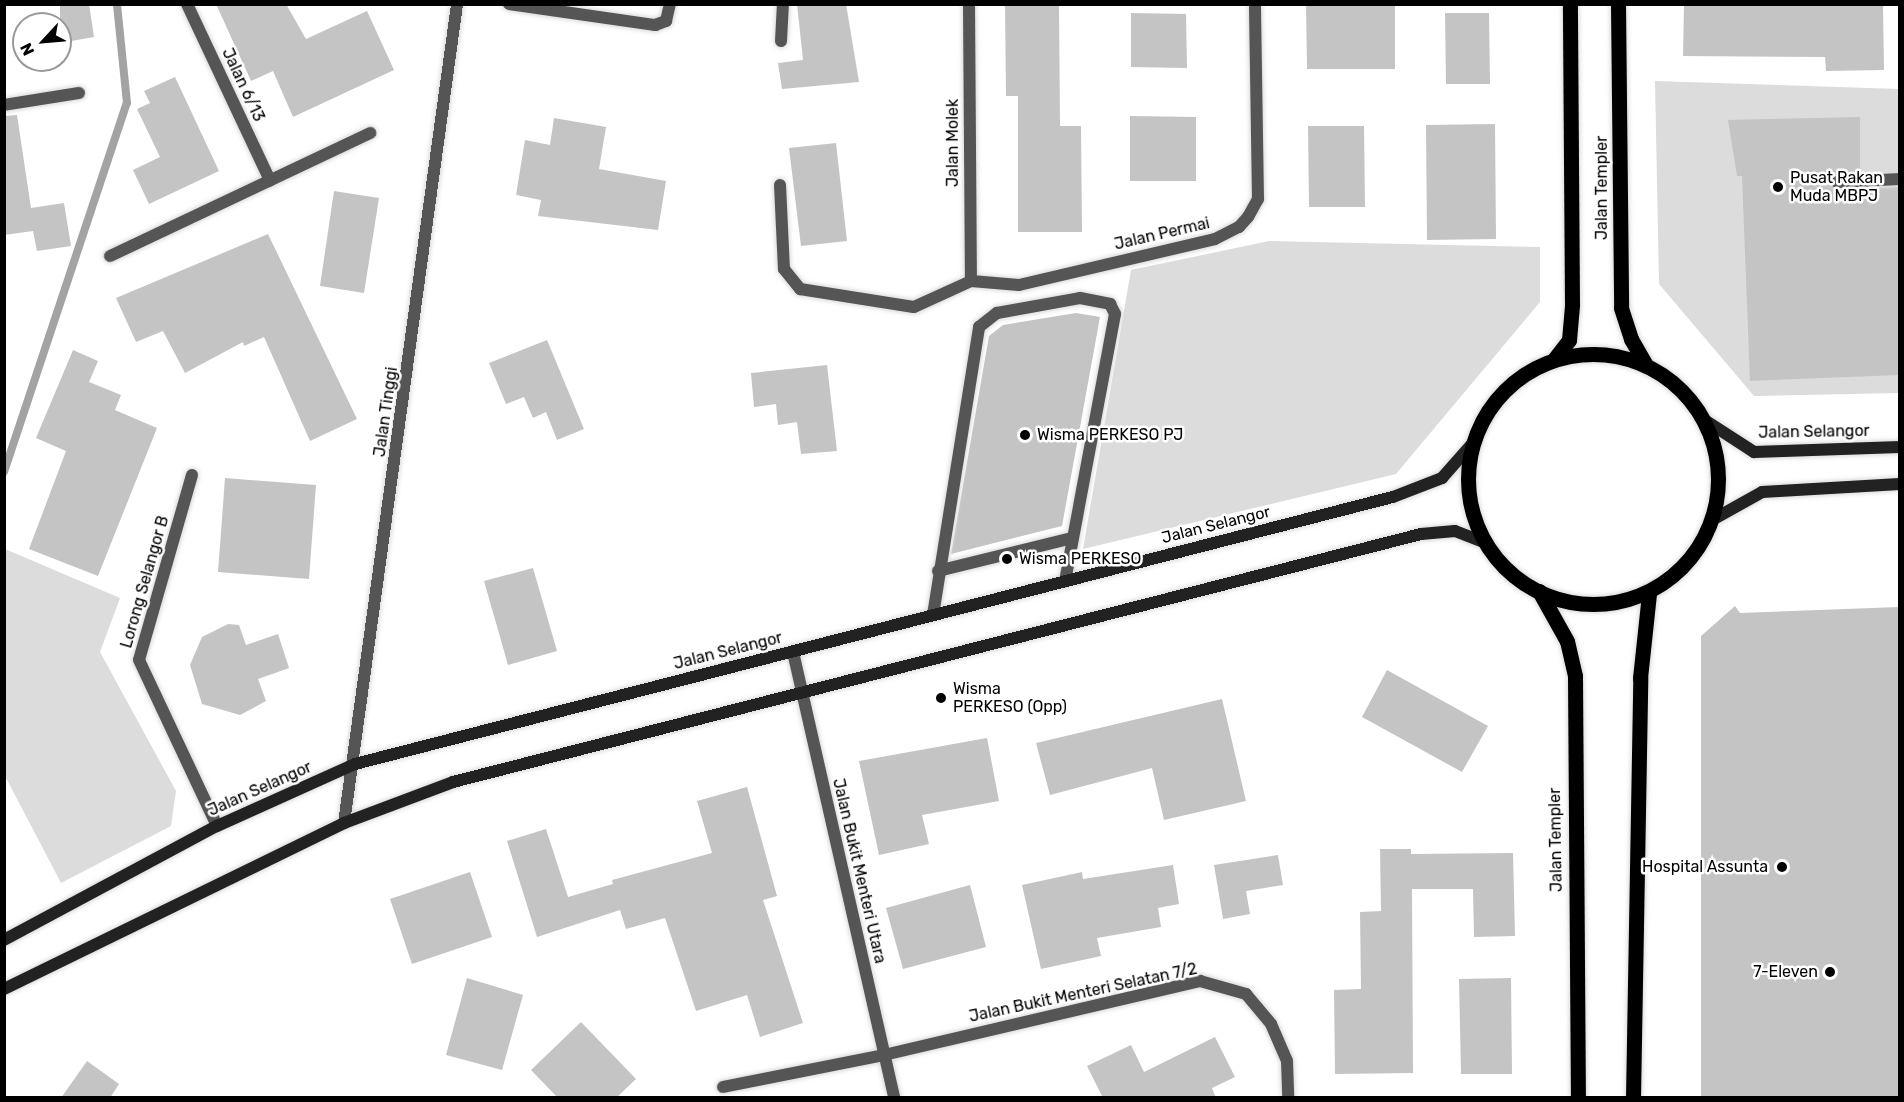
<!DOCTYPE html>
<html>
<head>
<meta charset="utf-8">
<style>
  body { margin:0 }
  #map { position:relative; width:1904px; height:1102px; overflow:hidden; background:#fff; font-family:Rubik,sans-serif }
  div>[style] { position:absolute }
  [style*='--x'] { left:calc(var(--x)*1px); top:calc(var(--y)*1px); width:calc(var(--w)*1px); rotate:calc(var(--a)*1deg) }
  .green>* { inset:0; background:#dcdcdc }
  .stream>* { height:8px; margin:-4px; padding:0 4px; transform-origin:4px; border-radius:4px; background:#a3a3a3 }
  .building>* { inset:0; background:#c4c4c4 }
  .roads { filter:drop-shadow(0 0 2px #dbdbdb) drop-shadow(0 0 2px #dbdbdb) }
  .service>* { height:12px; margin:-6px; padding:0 6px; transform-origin:6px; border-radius:6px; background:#555 }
  .minor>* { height:12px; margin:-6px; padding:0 6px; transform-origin:6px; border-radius:6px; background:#555 }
  .secondary>* { height:12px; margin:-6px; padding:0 6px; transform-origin:6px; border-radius:6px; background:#222 }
  .primary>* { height:15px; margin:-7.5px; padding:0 7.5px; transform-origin:7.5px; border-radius:7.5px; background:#000 }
  .primary>.ring { margin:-7.5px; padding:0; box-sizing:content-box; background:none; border:15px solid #000; border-radius:50% }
  .dots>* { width:16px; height:16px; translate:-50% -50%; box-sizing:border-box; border:3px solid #fff; border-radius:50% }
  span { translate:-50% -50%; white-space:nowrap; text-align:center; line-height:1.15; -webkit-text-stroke:5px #fff; paint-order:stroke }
  .street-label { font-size:16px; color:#000 }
  .poi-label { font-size:16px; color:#000 }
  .left { translate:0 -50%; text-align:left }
  .right { translate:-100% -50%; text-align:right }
  .frame { position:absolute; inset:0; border:6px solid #000; pointer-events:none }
  .north { position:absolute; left:12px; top:12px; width:60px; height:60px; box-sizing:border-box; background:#fff; border:2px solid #999; border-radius:50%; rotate:244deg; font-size:16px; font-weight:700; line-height:24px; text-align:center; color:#000 }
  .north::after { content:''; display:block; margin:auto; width:21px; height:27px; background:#000; clip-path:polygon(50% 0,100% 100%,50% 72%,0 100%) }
</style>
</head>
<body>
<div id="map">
  <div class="green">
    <div style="clip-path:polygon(1655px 81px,1899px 89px,1899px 393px,1754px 396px,1659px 284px)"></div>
    <div style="clip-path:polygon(1269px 241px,1540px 247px,1540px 302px,1396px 474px,1083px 549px,1131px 270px)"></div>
    <div style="clip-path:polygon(5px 549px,120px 598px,100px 652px,176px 791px,171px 826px,61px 883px,5px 776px)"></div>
  </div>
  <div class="stream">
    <div style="--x:4;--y:472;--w:389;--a:-71.6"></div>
    <div style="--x:127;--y:103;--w:100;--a:-95.8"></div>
  </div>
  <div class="building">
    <div style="clip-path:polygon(60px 4px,89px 4px,94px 37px,60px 43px)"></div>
    <div style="clip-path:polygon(216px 4px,286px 4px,306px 39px,367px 11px,394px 70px,293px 117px,273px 71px,251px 81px)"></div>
    <div style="clip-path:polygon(797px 4px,846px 4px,859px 82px,782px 89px,778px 63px,803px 60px)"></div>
    <div style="clip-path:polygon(1005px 4px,1059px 4px,1060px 126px,1081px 126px,1082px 232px,1018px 232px,1018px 96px,1006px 96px)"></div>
    <div style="clip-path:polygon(1306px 4px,1395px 4px,1395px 69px,1307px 69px)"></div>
    <div style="clip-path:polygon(1684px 4px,1883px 4px,1884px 70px,1826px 71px,1825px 57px,1683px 56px)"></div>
    <div style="clip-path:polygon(1131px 13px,1186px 14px,1187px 68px,1131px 67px)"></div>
    <div style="clip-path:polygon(1445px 13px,1489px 13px,1490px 84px,1446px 84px)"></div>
    <div style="clip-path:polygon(175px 77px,219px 171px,149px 204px,133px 170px,160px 157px,137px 109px,150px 103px,144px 91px)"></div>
    <div style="clip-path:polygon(17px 115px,31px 208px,64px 203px,71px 246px,37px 251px,33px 231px,4px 235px,4px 116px)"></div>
    <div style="clip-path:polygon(1130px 116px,1196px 117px,1196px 181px,1130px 181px)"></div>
    <div style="clip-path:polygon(1860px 117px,1860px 173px,1833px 175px,1829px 183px,1837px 190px,1899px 187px,1899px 375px,1750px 381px,1742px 176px,1737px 176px,1728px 120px)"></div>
    <div style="clip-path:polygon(554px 118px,606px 127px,599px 169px,666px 181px,658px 230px,538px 216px,541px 200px,516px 195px,525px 140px,550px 145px)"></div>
    <div style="clip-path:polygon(1495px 124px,1496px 239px,1427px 240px,1426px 125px)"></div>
    <div style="clip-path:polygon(1308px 126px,1364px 126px,1365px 207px,1309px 207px)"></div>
    <div style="clip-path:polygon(836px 143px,847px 241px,801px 246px,789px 148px)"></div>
    <div style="clip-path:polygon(334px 191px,379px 198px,364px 293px,320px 286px)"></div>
    <div style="clip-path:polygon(268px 234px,357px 419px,310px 441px,264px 337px,244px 346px,243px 342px,185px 373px,163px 331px,136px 342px,116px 298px)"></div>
    <div style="clip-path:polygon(1076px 313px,1100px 317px,1062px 526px,951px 554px,989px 336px,1003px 325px)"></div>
    <div style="clip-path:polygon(547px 340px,584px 429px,557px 440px,546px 412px,533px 418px,524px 397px,506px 404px,489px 363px)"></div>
    <div style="clip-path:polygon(73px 350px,98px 361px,89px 382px,121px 395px,115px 410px,157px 428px,98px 576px,29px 549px,66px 451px,36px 438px)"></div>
    <div style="clip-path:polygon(827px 365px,837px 451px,801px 454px,797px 422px,778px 425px,776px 404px,754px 407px,751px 373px)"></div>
    <div style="clip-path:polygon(225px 478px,316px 485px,309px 579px,218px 572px)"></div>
    <div style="clip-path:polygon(533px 568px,557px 651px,508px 665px,484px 581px)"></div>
    <div style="clip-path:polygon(1735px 606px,1740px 613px,1899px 607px,1899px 1098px,1701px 1098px,1701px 636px)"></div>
    <div style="clip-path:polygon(228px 624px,239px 625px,246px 645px,278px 634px,289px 668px,258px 679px,266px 701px,240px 715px,202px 704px,190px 665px,202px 637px)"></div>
    <div style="clip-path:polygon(1387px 670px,1488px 726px,1462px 772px,1362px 717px)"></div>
    <div style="clip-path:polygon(1222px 699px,1246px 801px,1164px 820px,1152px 768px,1050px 795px,1036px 743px)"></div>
    <div style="clip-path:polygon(987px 738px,999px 801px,922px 815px,929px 844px,879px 855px,859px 761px)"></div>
    <div style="clip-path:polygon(747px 787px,777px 896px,763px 900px,803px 1023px,760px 1037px,747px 995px,696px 1011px,665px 918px,626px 929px,620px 910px,537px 937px,507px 841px,546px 829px,568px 897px,613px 884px,612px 880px,712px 853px,697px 801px)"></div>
    <div style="clip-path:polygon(1380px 849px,1411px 849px,1411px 854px,1513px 853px,1515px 936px,1474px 937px,1473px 889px,1412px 889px,1413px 1073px,1335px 1074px,1334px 990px,1361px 989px,1360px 912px,1381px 911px)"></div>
    <div style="clip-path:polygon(1278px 855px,1283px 885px,1246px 891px,1250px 914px,1223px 919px,1214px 865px)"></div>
    <div style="clip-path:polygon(1173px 865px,1179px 904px,1158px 908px,1161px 927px,1097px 938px,1101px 956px,1041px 969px,1022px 885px,1082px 872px,1083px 879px)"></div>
    <div style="clip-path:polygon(470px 872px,492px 937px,412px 964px,390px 899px)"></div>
    <div style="clip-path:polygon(970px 885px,986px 947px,903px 969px,886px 908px)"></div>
    <div style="clip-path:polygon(467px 978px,523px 995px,502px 1070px,446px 1055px)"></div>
    <div style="clip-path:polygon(1511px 978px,1512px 1074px,1461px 1074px,1459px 979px)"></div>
    <div style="clip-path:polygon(581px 1022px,636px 1079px,616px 1098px,558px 1098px,531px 1070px)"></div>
    <div style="clip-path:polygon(1215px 1037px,1235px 1077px,1212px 1088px,1216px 1098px,1103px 1098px,1087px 1066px,1131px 1045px,1144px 1072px)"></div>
    <div style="clip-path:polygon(87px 1061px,119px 1084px,110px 1098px,61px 1098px)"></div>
  </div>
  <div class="roads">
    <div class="service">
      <div style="--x:509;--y:4;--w:148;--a:8.2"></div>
      <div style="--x:655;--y:25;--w:12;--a:-20"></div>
      <div style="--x:666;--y:21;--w:17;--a:-77"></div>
      <div style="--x:781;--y:41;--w:37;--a:-87"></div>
      <div style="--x:1837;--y:182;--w:63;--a:-2.7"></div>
      <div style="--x:780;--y:185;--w:84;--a:87.3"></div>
      <div style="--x:784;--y:269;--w:26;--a:51"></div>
      <div style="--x:800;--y:289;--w:115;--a:9"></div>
      <div style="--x:914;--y:307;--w:63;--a:-24.5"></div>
      <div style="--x:938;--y:571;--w:138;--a:-13.8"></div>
      <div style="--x:933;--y:615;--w:292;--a:-80.9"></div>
      <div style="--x:979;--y:327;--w:23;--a:-38"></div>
      <div style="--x:997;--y:313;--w:84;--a:-10.2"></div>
      <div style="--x:1080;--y:298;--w:31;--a:11"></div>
      <div style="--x:1110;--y:304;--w:11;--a:63"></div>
      <div style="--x:1115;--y:314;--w:272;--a:100.6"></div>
    </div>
    <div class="minor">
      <div style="--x:187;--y:4;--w:195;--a:64.8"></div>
      <div style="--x:969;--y:4;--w:277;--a:89.6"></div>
      <div style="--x:971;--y:281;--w:48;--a:4.8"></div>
      <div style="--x:1019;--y:285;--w:201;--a:-13.2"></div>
      <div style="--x:1215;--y:239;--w:27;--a:-27"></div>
      <div style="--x:1239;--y:227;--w:13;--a:-48"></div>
      <div style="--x:1248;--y:217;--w:21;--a:-61"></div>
      <div style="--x:1258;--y:199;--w:195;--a:-90.9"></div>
      <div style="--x:4;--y:105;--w:76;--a:-9.1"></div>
      <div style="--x:110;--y:256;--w:288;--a:-25.3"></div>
      <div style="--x:192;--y:475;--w:192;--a:106"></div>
      <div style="--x:139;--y:660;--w:183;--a:64.8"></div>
      <div style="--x:793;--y:652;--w:457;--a:77.2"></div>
      <div style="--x:344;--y:823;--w:827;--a:-82.14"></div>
      <div style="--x:723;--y:1087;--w:164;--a:-11.2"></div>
      <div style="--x:884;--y:1055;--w:325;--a:-13.2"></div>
      <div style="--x:1200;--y:981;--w:48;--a:15.8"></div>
      <div style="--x:1246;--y:994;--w:39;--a:50"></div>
      <div style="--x:1271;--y:1024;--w:40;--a:66.6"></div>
      <div style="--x:1287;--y:1061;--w:37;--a:88"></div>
    </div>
    <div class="secondary">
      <div style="--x:1703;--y:419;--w:61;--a:32.9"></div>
      <div style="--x:1754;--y:452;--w:146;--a:-2"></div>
      <div style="--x:1712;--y:520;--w:57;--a:-29.2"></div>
      <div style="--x:1762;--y:492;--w:138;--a:-3.3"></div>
      <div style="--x:4;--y:940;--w:242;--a:-28.2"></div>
      <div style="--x:217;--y:826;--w:151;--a:-24.2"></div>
      <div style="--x:355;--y:764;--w:1072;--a:-14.43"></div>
      <div style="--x:1393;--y:497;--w:53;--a:-21.2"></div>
      <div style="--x:1442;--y:478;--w:47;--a:-48.5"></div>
      <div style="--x:4;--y:989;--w:378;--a:-26"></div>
      <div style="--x:344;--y:823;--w:116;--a:-20.6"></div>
      <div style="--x:453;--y:782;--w:999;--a:-14.37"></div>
      <div style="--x:1421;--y:534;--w:34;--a:-5"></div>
      <div style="--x:1455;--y:531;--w:33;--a:21"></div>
    </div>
    <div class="primary">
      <div style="--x:1618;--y:4;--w:304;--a:89.4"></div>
      <div style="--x:1621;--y:308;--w:33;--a:72"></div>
      <div style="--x:1631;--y:339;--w:30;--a:60"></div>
      <div class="ring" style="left:1468px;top:354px;width:235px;height:235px"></div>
      <div style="--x:1555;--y:358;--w:23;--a:-52"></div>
      <div style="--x:1569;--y:340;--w:36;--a:-85"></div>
      <div style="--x:1572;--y:304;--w:300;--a:-90.4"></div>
      <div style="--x:1539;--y:591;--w:57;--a:60.8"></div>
      <div style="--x:1567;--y:641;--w:36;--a:77"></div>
      <div style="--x:1575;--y:676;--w:422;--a:89.6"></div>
      <div style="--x:1633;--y:1098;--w:420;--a:-89"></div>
      <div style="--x:1640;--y:678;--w:84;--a:-83.9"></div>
    </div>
  </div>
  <div class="dots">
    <div style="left:1778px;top:187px;background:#000"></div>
    <div style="left:1025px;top:435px;background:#000"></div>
    <div style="left:1007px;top:559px;background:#000"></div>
    <div style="left:941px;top:698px;background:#000"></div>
    <div style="left:1782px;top:867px;background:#000"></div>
    <div style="left:1830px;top:972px;background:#000"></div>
  </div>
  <div class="street-label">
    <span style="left:243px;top:85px;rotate:65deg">Jalan 6/13</span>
    <span style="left:953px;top:143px;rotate:-90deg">Jalan Molek</span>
    <span style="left:1602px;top:188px;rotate:-90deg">Jalan Templer</span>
    <span style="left:1162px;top:234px;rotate:-13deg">Jalan Permai</span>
    <span style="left:386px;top:412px;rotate:-82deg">Jalan Tinggi</span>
    <span style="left:1814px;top:432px;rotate:-1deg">Jalan Selangor</span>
    <span style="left:1216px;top:525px;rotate:-14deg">Jalan Selangor</span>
    <span style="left:145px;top:582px;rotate:-74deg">Lorong Selangor B</span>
    <span style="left:728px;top:651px;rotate:-14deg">Jalan Selangor</span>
    <span style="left:260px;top:789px;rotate:-24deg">Jalan Selangor</span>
    <span style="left:1556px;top:840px;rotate:-91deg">Jalan Templer</span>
    <span style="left:859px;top:871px;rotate:77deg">Jalan Bukit Menteri Utara</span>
    <span style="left:1083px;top:993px;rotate:-12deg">Jalan Bukit Menteri Selatan 7/2</span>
  </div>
  <div class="poi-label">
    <span class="left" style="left:1790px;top:187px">Pusat Rakan<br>Muda MBPJ</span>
    <span class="left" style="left:1037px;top:435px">Wisma PERKESO PJ</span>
    <span class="left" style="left:1019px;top:559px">Wisma PERKESO</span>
    <span class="left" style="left:953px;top:698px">Wisma<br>PERKESO (Opp)</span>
    <span class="right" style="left:1768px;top:867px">Hospital Assunta</span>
    <span class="right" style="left:1818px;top:972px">7-Eleven</span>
  </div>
  <div class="frame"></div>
  <div class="north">N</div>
</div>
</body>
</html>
